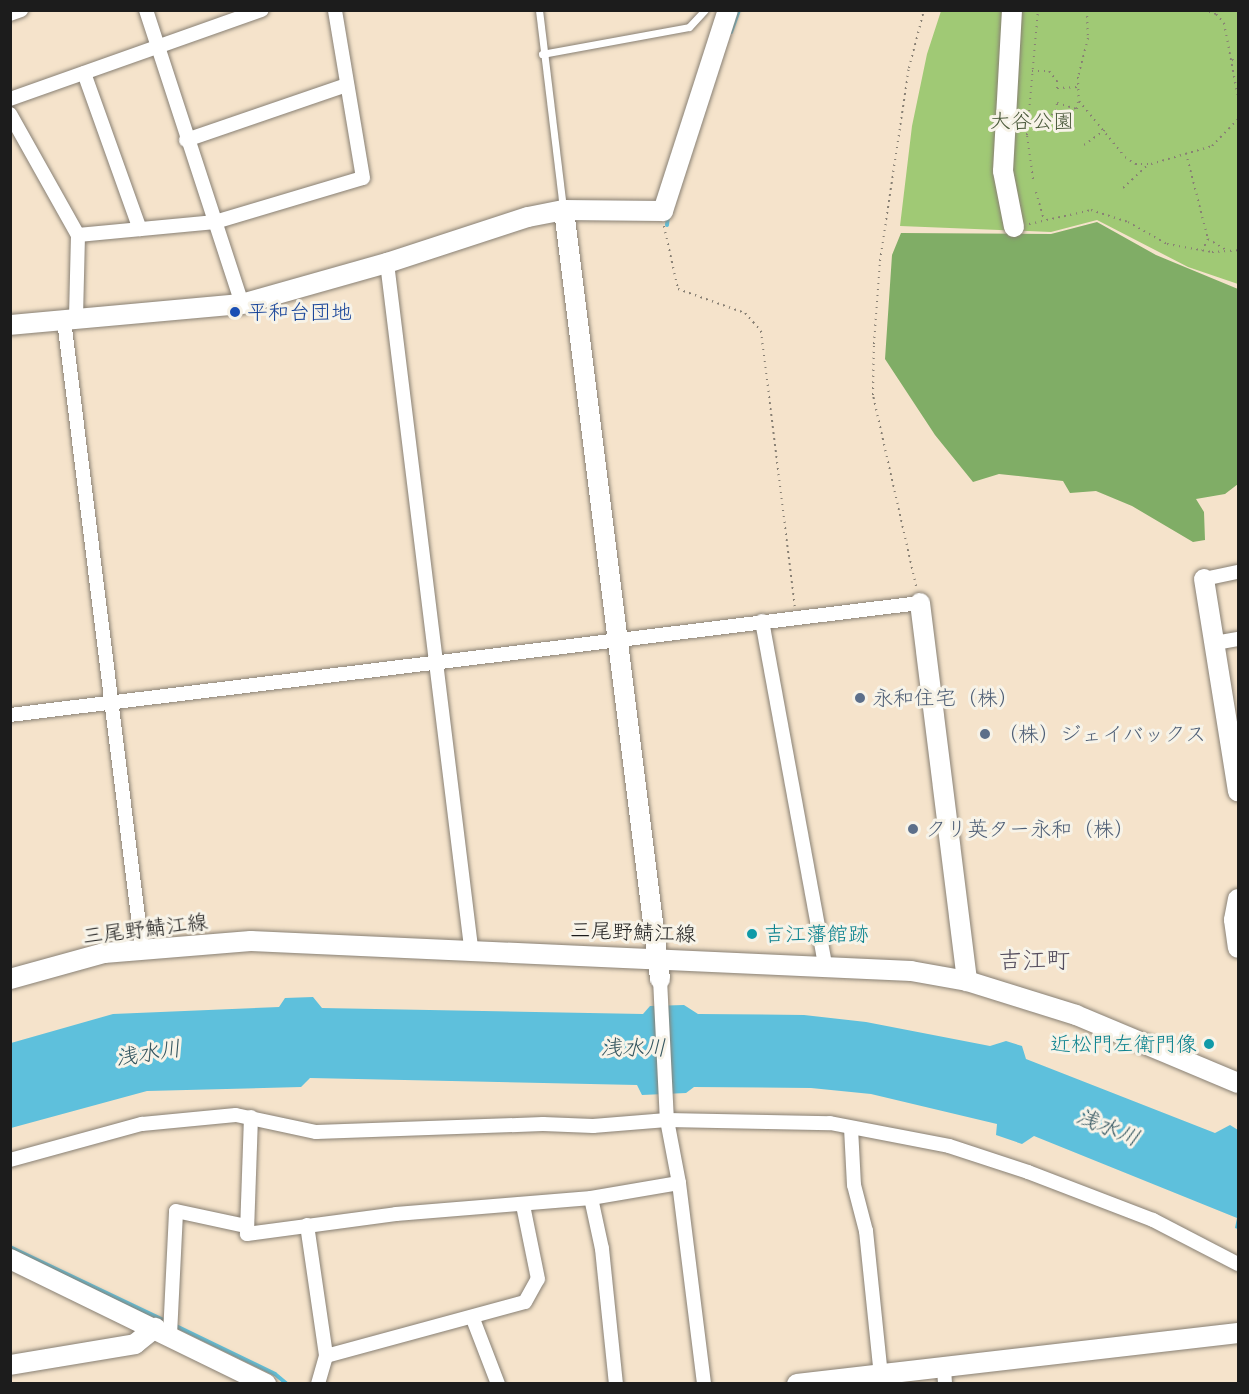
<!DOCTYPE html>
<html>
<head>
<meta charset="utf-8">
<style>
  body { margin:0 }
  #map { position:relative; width:1249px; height:1394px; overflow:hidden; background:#f5e3cb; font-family:Itim,"Klee One",sans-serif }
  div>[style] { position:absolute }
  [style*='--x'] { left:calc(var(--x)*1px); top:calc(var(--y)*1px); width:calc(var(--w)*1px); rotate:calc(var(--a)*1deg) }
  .green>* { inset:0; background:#a0c975 }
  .forest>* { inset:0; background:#80ad66 }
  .water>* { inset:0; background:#5ec0dc }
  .stream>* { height:4px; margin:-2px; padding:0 2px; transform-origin:2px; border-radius:2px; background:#5ec0dc }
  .path>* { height:2px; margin-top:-1px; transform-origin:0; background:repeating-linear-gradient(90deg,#888074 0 1.5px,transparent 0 6px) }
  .roads { filter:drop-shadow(0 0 2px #888074) drop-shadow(0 0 2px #888074) }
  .lane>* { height:7px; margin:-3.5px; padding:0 3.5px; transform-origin:3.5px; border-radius:3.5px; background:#fff }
  .street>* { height:14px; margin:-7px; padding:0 7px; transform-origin:7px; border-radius:7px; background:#fff }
  .secondary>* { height:20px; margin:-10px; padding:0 10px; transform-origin:10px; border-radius:10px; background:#fff }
  .dots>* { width:16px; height:16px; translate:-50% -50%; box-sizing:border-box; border:3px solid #f7f3e8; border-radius:50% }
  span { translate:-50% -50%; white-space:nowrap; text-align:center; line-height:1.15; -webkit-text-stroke:6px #f7f3e8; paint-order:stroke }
  .park-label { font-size:21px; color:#4a593b }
  .transit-label { font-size:21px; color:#164399 }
  .left { translate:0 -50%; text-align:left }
  .service-label { font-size:21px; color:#4e5e75 }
  .street-label { font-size:21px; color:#1c1c1c }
  .culture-label { font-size:21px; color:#0d838f }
  .right { translate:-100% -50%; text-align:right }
  .water-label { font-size:22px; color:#33555f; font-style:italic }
  .quarter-label { font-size:24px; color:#544d5e }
  .frame { position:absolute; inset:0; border:12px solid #1c1c1c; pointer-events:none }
</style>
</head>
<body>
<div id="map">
  <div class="green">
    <div style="clip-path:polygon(941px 11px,1238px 11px,1238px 284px,1188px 267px,1097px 220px,1051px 232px,900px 226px,912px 126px,927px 54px)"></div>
  </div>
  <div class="forest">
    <div style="clip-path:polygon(1097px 222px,1156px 255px,1238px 289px,1238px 484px,1225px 494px,1196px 499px,1204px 512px,1205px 540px,1193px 542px,1132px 506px,1096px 491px,1070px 493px,1063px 481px,999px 474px,973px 482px,935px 435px,885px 359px,892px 255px,901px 233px,1051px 234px)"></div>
  </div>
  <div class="water">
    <div style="clip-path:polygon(313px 997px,322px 1008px,643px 1014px,650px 1006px,684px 1005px,698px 1014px,804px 1015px,866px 1022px,990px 1046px,1006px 1041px,1022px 1046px,1026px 1059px,1215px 1133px,1230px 1125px,1238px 1130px,1238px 1229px,1235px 1228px,1237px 1218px,1034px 1136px,1022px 1144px,996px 1135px,997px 1124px,871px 1094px,811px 1088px,694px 1087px,686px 1093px,642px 1095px,637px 1085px,310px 1078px,301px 1087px,147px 1091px,11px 1128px,11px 1043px,113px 1014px,279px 1007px,285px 998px)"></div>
  </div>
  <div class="stream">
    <div style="--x:731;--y:32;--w:23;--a:-70"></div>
    <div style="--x:667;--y:225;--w:10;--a:-84"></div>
    <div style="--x:10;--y:1247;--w:174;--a:25.5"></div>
    <div style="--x:174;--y:1325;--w:112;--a:25.9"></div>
    <div style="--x:275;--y:1374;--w:16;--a:40"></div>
  </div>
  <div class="path">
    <div style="--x:1087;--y:10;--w:28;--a:88"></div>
    <div style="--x:1088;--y:38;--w:40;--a:104.4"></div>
    <div style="--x:1078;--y:77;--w:24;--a:88"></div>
    <div style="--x:1079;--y:101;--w:72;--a:50.6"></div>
    <div style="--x:1125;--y:157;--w:12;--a:35"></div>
    <div style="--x:1135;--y:164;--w:16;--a:0"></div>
    <div style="--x:1151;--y:164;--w:64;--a:-16.4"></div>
    <div style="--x:1212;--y:146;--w:37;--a:-46"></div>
    <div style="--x:1203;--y:10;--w:14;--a:17"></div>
    <div style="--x:1216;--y:14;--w:12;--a:48"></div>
    <div style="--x:1224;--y:23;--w:75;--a:79.3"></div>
    <div style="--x:1232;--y:60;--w:6;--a:9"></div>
    <div style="--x:1032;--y:71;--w:17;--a:0"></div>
    <div style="--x:1049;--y:71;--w:13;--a:51"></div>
    <div style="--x:1057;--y:81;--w:7;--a:90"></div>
    <div style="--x:1057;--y:88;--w:21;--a:-3"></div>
    <div style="--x:1029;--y:118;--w:18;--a:3"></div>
    <div style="--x:1047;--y:119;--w:12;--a:-42"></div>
    <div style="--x:1056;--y:111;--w:8;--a:-83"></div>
    <div style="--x:1057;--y:103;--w:21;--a:17"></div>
    <div style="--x:1077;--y:109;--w:7;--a:-82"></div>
    <div style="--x:1084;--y:145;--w:26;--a:-36"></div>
    <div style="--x:1186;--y:153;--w:89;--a:75.7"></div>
    <div style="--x:1208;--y:239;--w:13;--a:117"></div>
    <div style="--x:1033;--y:179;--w:44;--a:-97.8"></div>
    <div style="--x:1027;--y:135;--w:125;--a:-85"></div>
    <div style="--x:1123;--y:188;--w:35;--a:-43"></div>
    <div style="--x:1036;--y:192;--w:29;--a:74"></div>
    <div style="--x:1029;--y:224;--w:64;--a:-12.7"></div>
    <div style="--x:1091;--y:210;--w:39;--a:18"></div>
    <div style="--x:1128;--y:222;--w:45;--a:29.4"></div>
    <div style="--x:1167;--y:244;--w:46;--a:10.1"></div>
    <div style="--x:1212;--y:252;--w:26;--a:-4"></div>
    <div style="--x:664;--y:226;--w:65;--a:77.5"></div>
    <div style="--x:678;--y:289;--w:71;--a:19.7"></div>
    <div style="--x:745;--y:313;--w:24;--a:48"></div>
    <div style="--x:761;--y:331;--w:278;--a:83"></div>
    <div style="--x:1208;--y:239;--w:23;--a:31"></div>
    <div style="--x:916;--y:586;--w:196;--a:-102.7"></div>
    <div style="--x:873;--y:395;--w:51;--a:-88.9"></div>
    <div style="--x:874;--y:344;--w:83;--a:-85.9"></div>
    <div style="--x:880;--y:261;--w:195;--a:-81.5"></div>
    <div style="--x:909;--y:68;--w:60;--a:-75.5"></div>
  </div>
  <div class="roads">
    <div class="lane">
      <div style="--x:539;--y:10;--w:199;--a:83.1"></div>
      <div style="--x:542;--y:54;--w:149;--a:-10.4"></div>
      <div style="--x:689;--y:27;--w:23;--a:-47"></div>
    </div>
    <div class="street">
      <div style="--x:146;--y:10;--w:309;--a:71.9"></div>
      <div style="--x:10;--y:14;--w:12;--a:-20"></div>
      <div style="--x:84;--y:73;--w:166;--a:70.3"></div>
      <div style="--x:10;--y:99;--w:267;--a:-19.5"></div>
      <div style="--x:10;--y:114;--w:139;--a:60.7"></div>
      <div style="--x:78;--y:235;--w:83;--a:91.4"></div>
      <div style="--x:186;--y:140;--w:170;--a:-18.9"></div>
      <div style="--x:78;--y:235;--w:138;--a:-5.4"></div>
      <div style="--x:215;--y:222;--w:154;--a:-16.6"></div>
      <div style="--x:363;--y:178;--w:170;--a:-99.5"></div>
      <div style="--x:387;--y:263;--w:689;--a:83"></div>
      <div style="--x:471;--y:947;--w:3;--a:18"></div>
      <div style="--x:64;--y:320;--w:634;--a:82.93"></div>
      <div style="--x:1204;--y:579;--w:35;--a:-12"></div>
      <div style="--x:762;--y:621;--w:350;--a:79.6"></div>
      <div style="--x:1215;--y:643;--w:23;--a:-10"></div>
      <div style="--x:10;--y:715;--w:917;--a:-7.02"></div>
      <div style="--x:660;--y:979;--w:141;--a:87.2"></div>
      <div style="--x:667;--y:1120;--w:64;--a:79.2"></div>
      <div style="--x:679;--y:1183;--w:203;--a:82.9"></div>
      <div style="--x:251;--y:1117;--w:117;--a:92"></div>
      <div style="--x:247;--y:1234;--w:150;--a:-7.6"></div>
      <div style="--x:396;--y:1214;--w:196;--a:-4.7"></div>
      <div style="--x:591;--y:1198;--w:89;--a:-9.7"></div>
      <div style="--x:851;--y:1128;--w:57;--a:87"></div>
      <div style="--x:854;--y:1185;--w:48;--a:75.4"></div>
      <div style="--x:866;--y:1231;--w:145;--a:84.1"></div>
      <div style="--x:10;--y:1160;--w:137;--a:-15.3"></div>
      <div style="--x:142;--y:1124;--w:94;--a:-5.5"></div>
      <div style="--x:236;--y:1115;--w:82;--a:12"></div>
      <div style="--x:316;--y:1132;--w:227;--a:-2"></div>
      <div style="--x:543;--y:1124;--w:50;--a:2.3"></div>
      <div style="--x:593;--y:1126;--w:74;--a:-4.6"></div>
      <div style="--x:667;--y:1120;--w:163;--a:1.1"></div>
      <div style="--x:830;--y:1123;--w:121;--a:10.9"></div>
      <div style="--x:949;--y:1146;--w:83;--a:18.2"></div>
      <div style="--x:1028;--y:1172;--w:134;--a:21"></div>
      <div style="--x:1153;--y:1220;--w:96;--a:27.4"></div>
      <div style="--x:591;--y:1198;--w:52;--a:77.8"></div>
      <div style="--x:602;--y:1249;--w:136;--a:84.1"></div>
      <div style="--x:307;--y:1225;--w:132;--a:81.7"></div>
      <div style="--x:326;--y:1356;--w:29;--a:106"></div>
      <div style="--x:473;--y:1319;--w:70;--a:69"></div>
      <div style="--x:170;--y:1335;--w:124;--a:-87.2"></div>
      <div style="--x:176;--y:1211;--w:72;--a:12.1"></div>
      <div style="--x:326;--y:1356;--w:206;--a:-15.2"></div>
      <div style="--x:525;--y:1302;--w:26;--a:-61"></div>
      <div style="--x:538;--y:1279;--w:76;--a:-101.5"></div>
      <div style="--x:944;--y:1369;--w:15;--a:86"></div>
    </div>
    <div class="secondary">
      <div style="--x:1012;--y:10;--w:161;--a:93.2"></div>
      <div style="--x:1003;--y:171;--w:57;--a:78.9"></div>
      <div style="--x:564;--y:210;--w:775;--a:82.88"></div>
      <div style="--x:10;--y:325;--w:233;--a:-5.2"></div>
      <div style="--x:242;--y:304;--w:151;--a:-15.8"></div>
      <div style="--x:387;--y:263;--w:148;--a:-18.1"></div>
      <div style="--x:528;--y:217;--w:37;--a:-11"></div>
      <div style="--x:564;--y:210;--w:99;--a:0.6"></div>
      <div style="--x:663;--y:211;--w:211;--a:-72.1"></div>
      <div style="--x:1204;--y:579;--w:215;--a:80.9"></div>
      <div style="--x:920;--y:603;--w:381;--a:82.9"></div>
      <div style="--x:1238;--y:899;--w:21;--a:101"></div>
      <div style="--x:1234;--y:920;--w:28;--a:82"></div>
      <div style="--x:10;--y:979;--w:98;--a:-15.5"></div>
      <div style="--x:104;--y:953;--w:147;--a:-4.7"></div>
      <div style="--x:251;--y:941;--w:661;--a:2.6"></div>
      <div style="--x:911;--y:971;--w:57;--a:10.1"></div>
      <div style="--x:967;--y:981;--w:114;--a:17.3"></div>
      <div style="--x:1076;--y:1015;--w:176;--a:22.8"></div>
      <div style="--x:10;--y:1259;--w:285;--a:26"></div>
      <div style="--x:10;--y:1365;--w:127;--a:-9.5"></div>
      <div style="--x:135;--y:1344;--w:26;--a:-39"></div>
      <div style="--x:797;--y:1384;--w:444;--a:-6.6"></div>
    </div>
  </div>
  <div class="dots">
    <div style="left:235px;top:312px;background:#1a4fb4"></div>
    <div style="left:860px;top:698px;background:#5c6f8a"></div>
    <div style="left:985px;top:734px;background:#5c6f8a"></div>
    <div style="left:913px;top:829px;background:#5c6f8a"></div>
    <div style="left:752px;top:934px;background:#0f9aa8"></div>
    <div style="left:1209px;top:1044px;background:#0f9aa8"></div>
  </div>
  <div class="park-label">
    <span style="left:1032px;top:121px">大谷公園</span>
  </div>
  <div class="transit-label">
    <span class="left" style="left:247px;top:312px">平和台団地</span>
  </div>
  <div class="service-label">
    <span class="left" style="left:872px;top:698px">永和住宅（株）</span>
    <span class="left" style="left:997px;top:734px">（株）ジェイバックス</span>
    <span class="left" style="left:925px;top:829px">クリ英ター永和（株）</span>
  </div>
  <div class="street-label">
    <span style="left:145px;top:929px;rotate:-7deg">三尾野鯖江線</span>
    <span style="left:633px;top:932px;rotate:2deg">三尾野鯖江線</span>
  </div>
  <div class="culture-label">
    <span class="left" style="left:764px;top:934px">吉江藩館跡</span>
    <span class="right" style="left:1197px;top:1044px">近松門左衛門像</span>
  </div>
  <div class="water-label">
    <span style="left:633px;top:1048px">浅水川</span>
    <span style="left:148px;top:1053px;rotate:-9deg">浅水川</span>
    <span style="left:1108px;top:1127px;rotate:22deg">浅水川</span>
  </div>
  <div class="quarter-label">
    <span style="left:1034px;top:960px">吉江町</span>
  </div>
  <div class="frame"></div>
</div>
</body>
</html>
